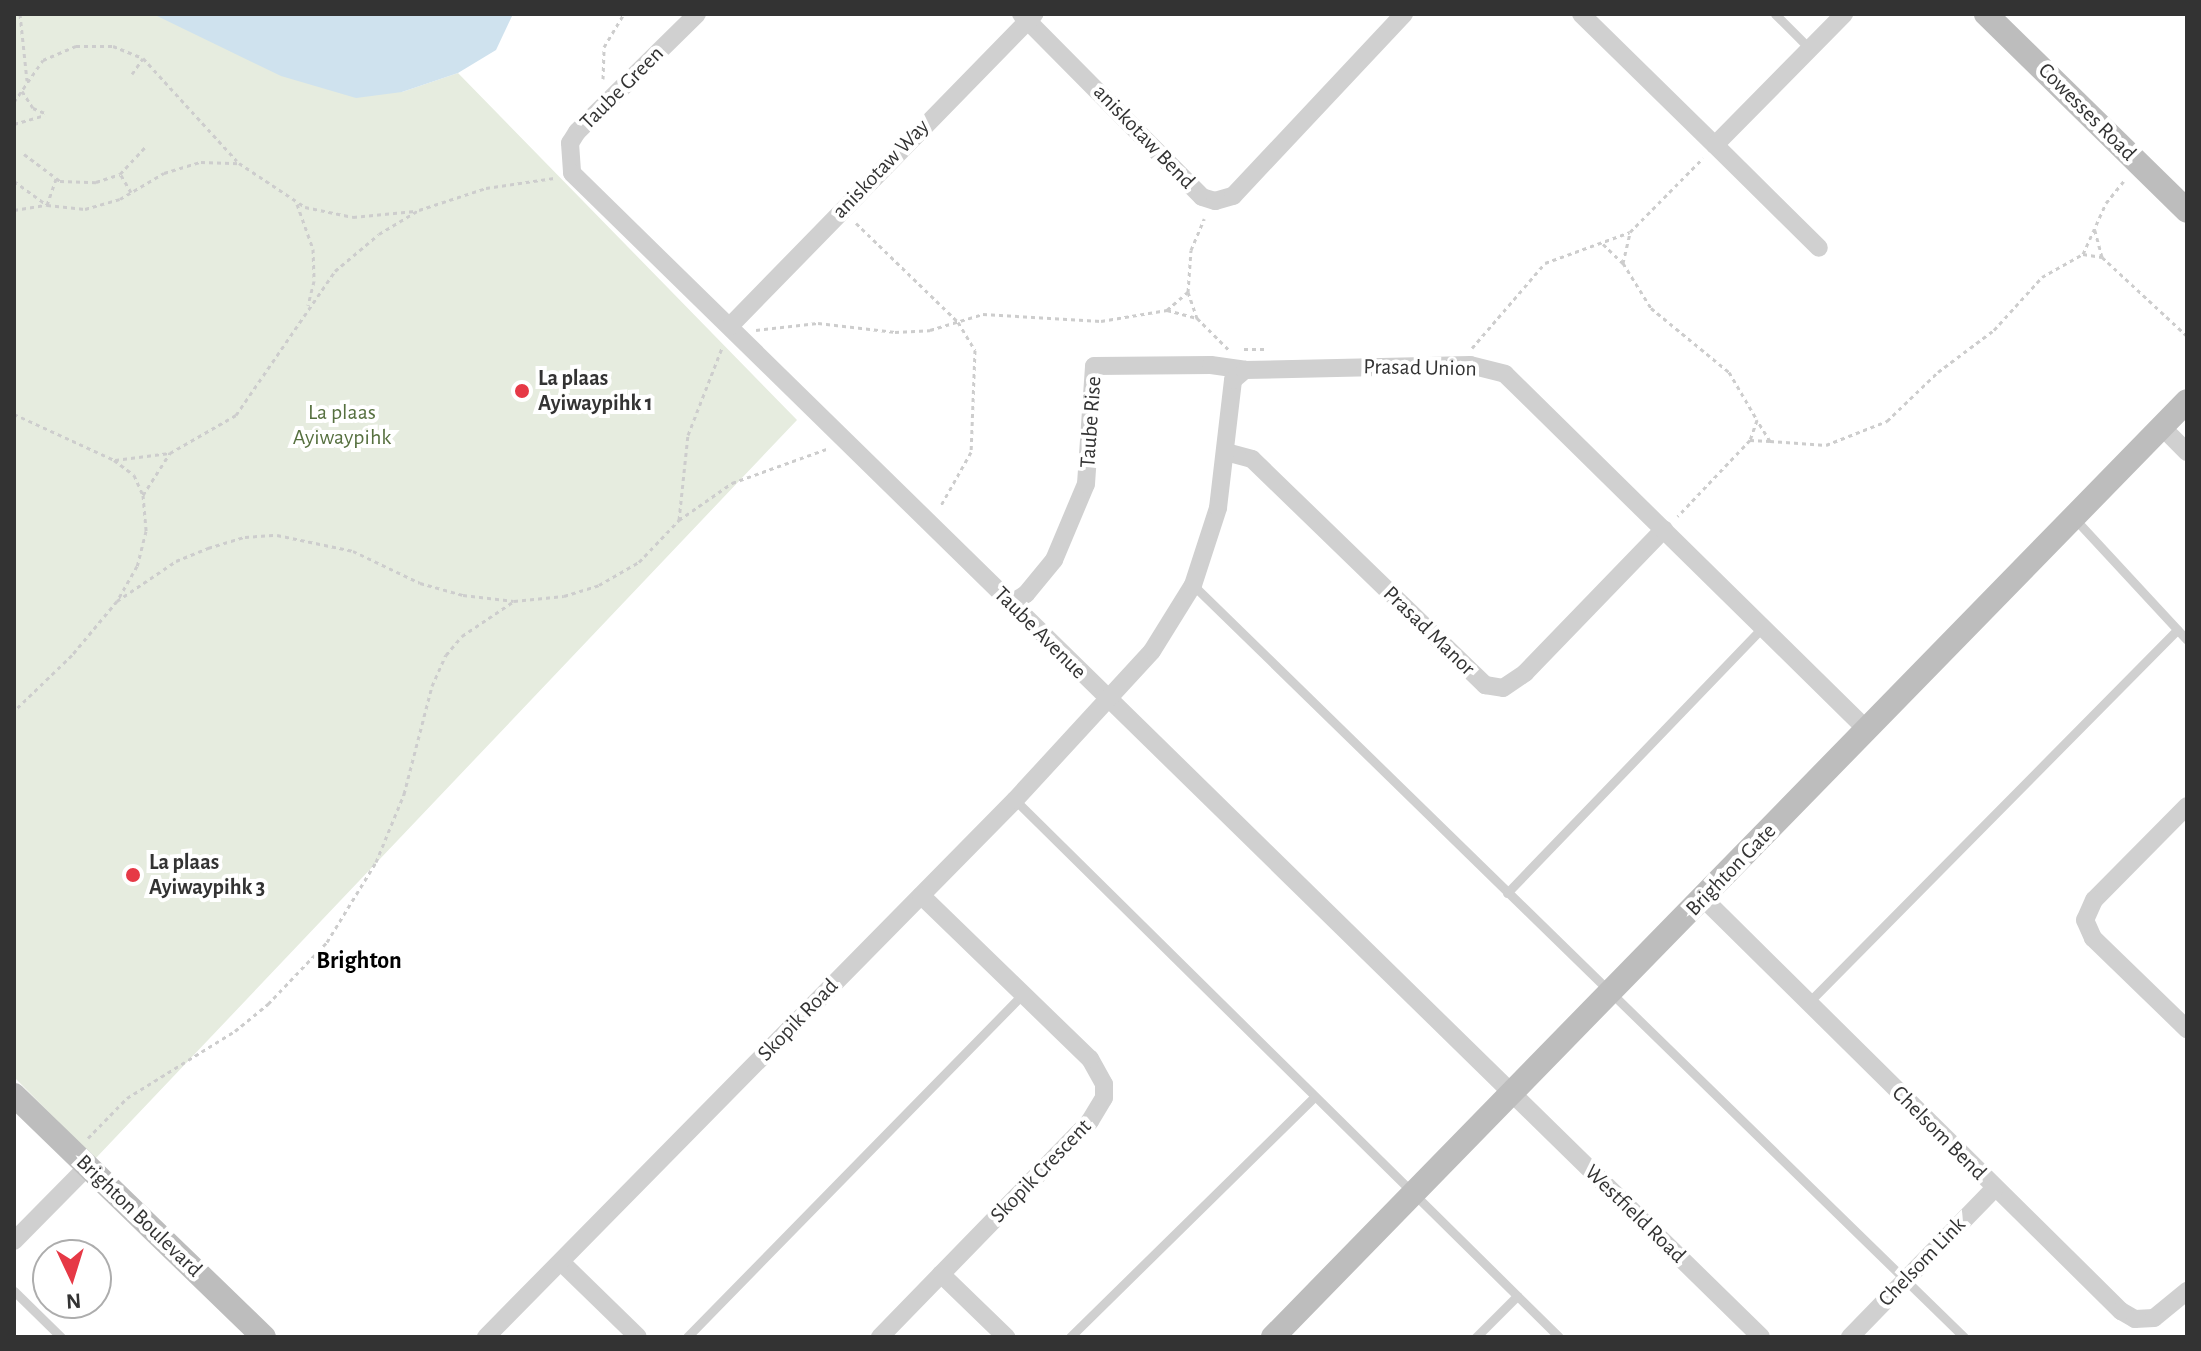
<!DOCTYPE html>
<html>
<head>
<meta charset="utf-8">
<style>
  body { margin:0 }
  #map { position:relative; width:2201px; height:1351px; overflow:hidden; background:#fff; font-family:"Alegreya Sans",sans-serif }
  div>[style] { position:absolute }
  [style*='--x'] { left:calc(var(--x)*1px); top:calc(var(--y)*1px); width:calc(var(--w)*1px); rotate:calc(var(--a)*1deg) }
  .green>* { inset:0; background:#e6ecdf }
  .water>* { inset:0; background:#cfe2ee }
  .path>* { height:3px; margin-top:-1.5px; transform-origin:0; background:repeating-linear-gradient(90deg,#cdcdcd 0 4px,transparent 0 8px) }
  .lane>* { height:9px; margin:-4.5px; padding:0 4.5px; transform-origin:4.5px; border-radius:4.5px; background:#d0d0d0 }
  .street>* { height:18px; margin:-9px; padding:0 9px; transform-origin:9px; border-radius:9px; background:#d0d0d0 }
  .secondary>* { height:24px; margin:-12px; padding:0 12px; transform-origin:12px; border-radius:12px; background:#bdbdbd }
  .dots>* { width:22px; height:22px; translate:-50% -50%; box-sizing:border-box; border:4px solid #fff; border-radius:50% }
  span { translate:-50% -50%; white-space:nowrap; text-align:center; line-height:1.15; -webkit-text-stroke:8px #fff; paint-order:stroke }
  .street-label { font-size:22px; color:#333 }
  .poi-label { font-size:22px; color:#333; font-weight:700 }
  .left { translate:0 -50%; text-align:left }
  .park-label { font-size:22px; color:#56703f }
  .neighbourhood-label { font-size:24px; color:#000; font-weight:700 }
  .frame { position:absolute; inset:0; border:16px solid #333; pointer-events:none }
  .north { position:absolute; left:32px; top:1239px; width:80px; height:80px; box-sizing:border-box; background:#fff; border:2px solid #adadad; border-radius:50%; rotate:176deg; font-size:22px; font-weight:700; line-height:32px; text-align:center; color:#333 }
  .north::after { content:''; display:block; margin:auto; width:28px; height:36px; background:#e63946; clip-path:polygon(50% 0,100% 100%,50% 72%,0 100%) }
</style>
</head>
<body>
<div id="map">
  <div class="green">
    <div style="clip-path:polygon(14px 14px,153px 14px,402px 92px,458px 73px,797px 420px,95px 1159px,14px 1077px)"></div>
  </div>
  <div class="water">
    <div style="clip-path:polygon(153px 14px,513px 14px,496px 50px,458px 73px,402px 92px,356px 98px,281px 76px)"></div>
  </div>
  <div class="path">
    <div style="--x:20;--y:14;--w:67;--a:84"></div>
    <div style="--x:132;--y:74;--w:19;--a:-55"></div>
    <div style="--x:603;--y:79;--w:32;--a:-88"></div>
    <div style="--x:604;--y:47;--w:39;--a:-59"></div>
    <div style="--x:22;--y:91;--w:20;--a:57"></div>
    <div style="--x:33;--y:108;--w:15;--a:23"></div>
    <div style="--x:14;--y:102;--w:51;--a:-55.4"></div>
    <div style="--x:43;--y:60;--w:36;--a:-23"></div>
    <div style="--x:76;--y:46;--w:37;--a:0"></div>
    <div style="--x:113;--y:46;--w:32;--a:22"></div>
    <div style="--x:143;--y:58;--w:139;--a:47.6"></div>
    <div style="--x:14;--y:124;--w:32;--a:-16"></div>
    <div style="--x:24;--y:154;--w:45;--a:36.9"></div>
    <div style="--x:60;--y:181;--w:36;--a:2"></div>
    <div style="--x:96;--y:182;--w:25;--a:-18"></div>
    <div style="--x:120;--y:174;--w:38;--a:-47"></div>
    <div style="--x:121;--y:175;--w:20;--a:60"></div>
    <div style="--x:14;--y:181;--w:41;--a:36"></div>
    <div style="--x:47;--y:205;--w:28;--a:-71"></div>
    <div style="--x:297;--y:204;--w:48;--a:70.4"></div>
    <div style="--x:313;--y:249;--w:32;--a:88"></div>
    <div style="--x:314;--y:281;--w:25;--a:104"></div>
    <div style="--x:14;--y:210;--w:33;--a:-9"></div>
    <div style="--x:47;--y:205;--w:38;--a:6"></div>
    <div style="--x:85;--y:209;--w:36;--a:-16"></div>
    <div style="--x:120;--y:199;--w:51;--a:-30.6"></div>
    <div style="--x:164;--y:173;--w:39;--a:-17"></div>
    <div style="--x:201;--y:162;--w:38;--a:2"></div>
    <div style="--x:239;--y:163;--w:79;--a:33.7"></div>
    <div style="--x:305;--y:207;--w:49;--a:11.8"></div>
    <div style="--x:353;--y:217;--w:62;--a:-5.5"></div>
    <div style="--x:856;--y:223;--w:142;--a:44.1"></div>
    <div style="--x:958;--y:322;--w:33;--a:59"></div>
    <div style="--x:975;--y:350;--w:102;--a:92.2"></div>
    <div style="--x:971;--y:452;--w:63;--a:119.4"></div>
    <div style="--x:1603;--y:244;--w:28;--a:44"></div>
    <div style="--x:1623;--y:263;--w:53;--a:58.1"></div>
    <div style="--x:1651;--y:308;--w:101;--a:39.4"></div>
    <div style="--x:1729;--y:372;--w:56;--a:59.7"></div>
    <div style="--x:1757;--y:420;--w:21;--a:109"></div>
    <div style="--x:1750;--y:440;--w:105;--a:133.5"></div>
    <div style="--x:2083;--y:254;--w:56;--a:-65.7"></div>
    <div style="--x:2106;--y:203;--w:28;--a:-51"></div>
    <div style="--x:2102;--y:257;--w:116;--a:42.9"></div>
    <div style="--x:1623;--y:263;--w:32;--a:-77"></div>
    <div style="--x:1188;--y:292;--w:28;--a:71"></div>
    <div style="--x:1167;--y:310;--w:28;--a:-41"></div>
    <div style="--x:1188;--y:292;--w:42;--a:-85.9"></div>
    <div style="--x:1191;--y:250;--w:34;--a:-67"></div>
    <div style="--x:756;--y:330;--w:62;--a:-6.4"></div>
    <div style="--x:818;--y:323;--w:78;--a:6.7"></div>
    <div style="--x:895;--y:332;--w:35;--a:-3"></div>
    <div style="--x:930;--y:330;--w:55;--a:-16.8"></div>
    <div style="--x:983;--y:314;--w:118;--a:3.4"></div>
    <div style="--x:1101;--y:321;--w:67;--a:-9.5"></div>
    <div style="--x:1167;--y:310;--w:31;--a:15"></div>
    <div style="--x:1197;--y:318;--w:44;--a:45"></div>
    <div style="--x:1472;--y:348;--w:112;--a:-49.3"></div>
    <div style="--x:1545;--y:263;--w:90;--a:-20"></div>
    <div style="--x:1630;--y:232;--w:104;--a:-45.4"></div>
    <div style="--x:1244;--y:349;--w:24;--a:0"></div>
    <div style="--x:14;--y:414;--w:110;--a:24.7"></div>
    <div style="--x:114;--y:460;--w:25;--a:37"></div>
    <div style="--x:134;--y:475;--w:22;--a:66"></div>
    <div style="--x:143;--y:495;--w:36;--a:85"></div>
    <div style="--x:146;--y:531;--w:36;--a:104"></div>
    <div style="--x:137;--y:566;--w:40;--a:119.7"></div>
    <div style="--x:117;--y:601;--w:70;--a:129.8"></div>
    <div style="--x:72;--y:655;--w:81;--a:136"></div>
    <div style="--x:1750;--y:440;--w:20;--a:3"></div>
    <div style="--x:1770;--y:441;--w:25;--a:-122"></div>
    <div style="--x:1770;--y:441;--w:56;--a:4.1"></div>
    <div style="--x:1826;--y:445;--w:66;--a:-21.5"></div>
    <div style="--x:1887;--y:421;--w:71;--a:-43.9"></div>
    <div style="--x:1938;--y:372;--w:70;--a:-36.9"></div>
    <div style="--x:1994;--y:330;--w:72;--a:-47.8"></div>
    <div style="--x:2042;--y:277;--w:47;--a:-29.3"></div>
    <div style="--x:2083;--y:254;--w:19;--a:9"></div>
    <div style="--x:2102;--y:257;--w:28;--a:-105"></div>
    <div style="--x:115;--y:460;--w:55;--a:-7.3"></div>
    <div style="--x:143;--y:495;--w:50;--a:-57.3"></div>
    <div style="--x:170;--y:453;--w:76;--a:-29.9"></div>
    <div style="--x:236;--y:415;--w:175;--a:-55.5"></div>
    <div style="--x:335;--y:271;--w:57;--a:-40.1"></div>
    <div style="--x:379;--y:234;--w:47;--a:-31"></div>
    <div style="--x:419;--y:210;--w:71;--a:-18.2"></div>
    <div style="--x:486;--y:188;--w:69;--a:-8.4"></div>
    <div style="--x:679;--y:520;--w:85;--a:-84"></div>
    <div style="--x:688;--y:435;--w:93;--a:-68.7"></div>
    <div style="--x:117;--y:601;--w:71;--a:-34.1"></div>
    <div style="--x:176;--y:561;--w:35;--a:-22"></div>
    <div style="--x:208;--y:548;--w:39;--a:-17"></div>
    <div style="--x:245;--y:537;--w:32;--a:-4"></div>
    <div style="--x:277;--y:535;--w:78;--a:11.9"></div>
    <div style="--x:353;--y:551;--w:74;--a:25.5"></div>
    <div style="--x:420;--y:583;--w:45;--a:15.6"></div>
    <div style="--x:463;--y:595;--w:51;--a:6.7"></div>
    <div style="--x:514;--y:601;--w:50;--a:-5.7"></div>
    <div style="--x:564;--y:596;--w:37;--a:-17"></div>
    <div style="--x:599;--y:585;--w:46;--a:-29.9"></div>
    <div style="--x:639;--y:562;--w:58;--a:-46.4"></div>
    <div style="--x:679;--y:520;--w:65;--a:-34.9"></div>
    <div style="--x:732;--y:483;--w:103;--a:-19.8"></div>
    <div style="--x:88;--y:1138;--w:56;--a:-45.7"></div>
    <div style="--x:127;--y:1098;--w:127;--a:-31.8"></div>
    <div style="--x:235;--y:1031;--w:43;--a:-39.3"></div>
    <div style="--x:268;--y:1004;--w:86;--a:-46.4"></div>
    <div style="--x:327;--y:942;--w:94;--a:-58.5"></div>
    <div style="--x:376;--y:862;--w:74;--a:-67.6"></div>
    <div style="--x:404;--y:794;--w:112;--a:-75.5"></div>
    <div style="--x:432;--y:686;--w:34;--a:-66"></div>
    <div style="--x:446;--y:655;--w:25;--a:-50"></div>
    <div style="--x:462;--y:636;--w:63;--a:-33.9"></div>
  </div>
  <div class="lane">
    <div style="--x:1775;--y:14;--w:49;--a:45"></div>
    <div style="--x:2074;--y:518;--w:166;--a:47.2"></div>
    <div style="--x:1193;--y:585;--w:1077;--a:44.29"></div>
    <div style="--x:1015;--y:800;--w:764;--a:44.63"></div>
    <div style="--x:1507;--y:893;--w:371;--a:-46.1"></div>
    <div style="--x:1808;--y:1003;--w:525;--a:-45.31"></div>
    <div style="--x:14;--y:1291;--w:66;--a:44.4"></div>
    <div style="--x:687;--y:1337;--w:480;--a:-45.6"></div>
    <div style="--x:1070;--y:1337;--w:342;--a:-44.5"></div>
    <div style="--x:1476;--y:1337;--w:58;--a:-45"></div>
  </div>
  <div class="street">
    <div style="--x:697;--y:14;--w:168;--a:135.5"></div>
    <div style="--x:577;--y:132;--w:13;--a:122"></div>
    <div style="--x:570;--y:143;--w:30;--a:86"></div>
    <div style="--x:572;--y:173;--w:1664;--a:44.39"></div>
    <div style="--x:1021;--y:14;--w:257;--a:45.3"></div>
    <div style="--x:1202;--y:197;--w:14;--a:17"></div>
    <div style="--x:1215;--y:201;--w:19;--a:-16"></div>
    <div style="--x:1233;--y:196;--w:250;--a:-46.8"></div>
    <div style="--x:1581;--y:14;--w:187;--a:44.4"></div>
    <div style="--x:1715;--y:145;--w:184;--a:-45.4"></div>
    <div style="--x:1715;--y:145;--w:146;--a:44.7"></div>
    <div style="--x:730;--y:326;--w:436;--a:-45.7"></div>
    <div style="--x:2163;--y:428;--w:34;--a:45"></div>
    <div style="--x:1226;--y:452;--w:27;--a:15"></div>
    <div style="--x:1252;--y:459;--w:325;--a:44.1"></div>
    <div style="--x:1485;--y:685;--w:18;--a:9"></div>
    <div style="--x:1503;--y:688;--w:27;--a:-34"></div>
    <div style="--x:1525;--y:673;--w:200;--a:-46"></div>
    <div style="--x:1010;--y:604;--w:19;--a:-32"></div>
    <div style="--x:1026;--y:594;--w:44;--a:-50.5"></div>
    <div style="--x:1054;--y:560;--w:82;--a:-67.2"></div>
    <div style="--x:1086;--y:484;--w:118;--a:-86.1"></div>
    <div style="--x:1094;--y:366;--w:117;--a:-0.5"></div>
    <div style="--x:1211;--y:365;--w:34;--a:8"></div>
    <div style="--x:2187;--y:806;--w:132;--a:134.7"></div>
    <div style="--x:2094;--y:900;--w:22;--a:114"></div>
    <div style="--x:2085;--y:920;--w:20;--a:66"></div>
    <div style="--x:2093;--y:938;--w:131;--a:44.1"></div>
    <div style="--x:1703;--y:898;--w:588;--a:44.66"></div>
    <div style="--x:2121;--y:1311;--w:16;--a:30"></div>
    <div style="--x:2135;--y:1319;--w:19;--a:-3"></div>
    <div style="--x:2154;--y:1318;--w:43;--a:-39.3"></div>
    <div style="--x:14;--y:1241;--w:104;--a:-45.4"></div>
    <div style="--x:561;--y:1262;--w:107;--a:44.2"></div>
    <div style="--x:941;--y:1274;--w:91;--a:44.1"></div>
    <div style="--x:486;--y:1337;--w:754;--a:-45.43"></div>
    <div style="--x:1015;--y:800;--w:202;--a:-47.4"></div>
    <div style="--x:1152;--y:651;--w:78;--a:-58.2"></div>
    <div style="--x:1193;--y:585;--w:81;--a:-72"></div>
    <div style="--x:1218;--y:508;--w:129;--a:-83.3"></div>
    <div style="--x:1233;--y:380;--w:16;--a:-40"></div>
    <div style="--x:1245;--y:370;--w:225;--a:-1.3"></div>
    <div style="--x:1470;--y:365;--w:36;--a:14"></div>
    <div style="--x:1505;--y:374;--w:506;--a:44.52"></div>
    <div style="--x:880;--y:1337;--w:301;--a:-45.8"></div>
    <div style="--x:1090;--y:1121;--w:27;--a:-59"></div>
    <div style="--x:1104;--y:1098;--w:14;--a:-90"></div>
    <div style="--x:1104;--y:1084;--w:29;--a:-119"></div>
    <div style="--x:1090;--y:1059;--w:235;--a:-135.9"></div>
    <div style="--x:1850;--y:1337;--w:208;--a:-45.8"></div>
  </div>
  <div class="secondary">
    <div style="--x:1986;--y:14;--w:281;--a:44.4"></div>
    <div style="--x:14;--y:1095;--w:348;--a:44.1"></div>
    <div style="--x:1273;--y:1337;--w:1308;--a:-45.68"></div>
  </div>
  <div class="dots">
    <div style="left:522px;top:391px;background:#e63946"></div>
    <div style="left:133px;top:875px;background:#e63946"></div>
  </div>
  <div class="street-label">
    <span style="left:622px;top:88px;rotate:-45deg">Taube Green</span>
    <span style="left:2087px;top:112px;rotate:45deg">Cowesses Road</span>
    <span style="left:1144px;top:137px;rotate:46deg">aniskotaw Bend</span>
    <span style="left:881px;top:169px;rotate:-46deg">aniskotaw Way</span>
    <span style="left:1420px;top:368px;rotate:1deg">Prasad Union</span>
    <span style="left:1091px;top:422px;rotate:-86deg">Taube Rise</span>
    <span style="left:1429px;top:631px;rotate:44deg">Prasad Manor</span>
    <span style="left:1040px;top:633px;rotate:45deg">Taube Avenue</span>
    <span style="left:1731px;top:870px;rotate:-46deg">Brighton Gate</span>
    <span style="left:798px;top:1020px;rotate:-46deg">Skopik Road</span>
    <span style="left:1939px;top:1133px;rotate:45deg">Chelsom Bend</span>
    <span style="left:1041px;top:1171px;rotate:-46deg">Skopik Crescent</span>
    <span style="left:1635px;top:1214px;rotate:44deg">Westfield Road</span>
    <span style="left:139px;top:1216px;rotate:44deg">Brighton Boulevard</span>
    <span style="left:1922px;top:1262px;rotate:-46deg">Chelsom Link</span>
  </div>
  <div class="poi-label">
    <span class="left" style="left:538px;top:391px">La plaas<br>Ayiwaypihk 1</span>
    <span class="left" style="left:149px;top:875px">La plaas<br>Ayiwaypihk 3</span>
  </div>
  <div class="park-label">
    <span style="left:342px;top:425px">La plaas<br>Ayiwaypihk</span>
  </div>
  <div class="neighbourhood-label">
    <span style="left:359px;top:962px">Brighton</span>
  </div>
  <div class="frame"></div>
  <div class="north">N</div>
</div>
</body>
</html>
